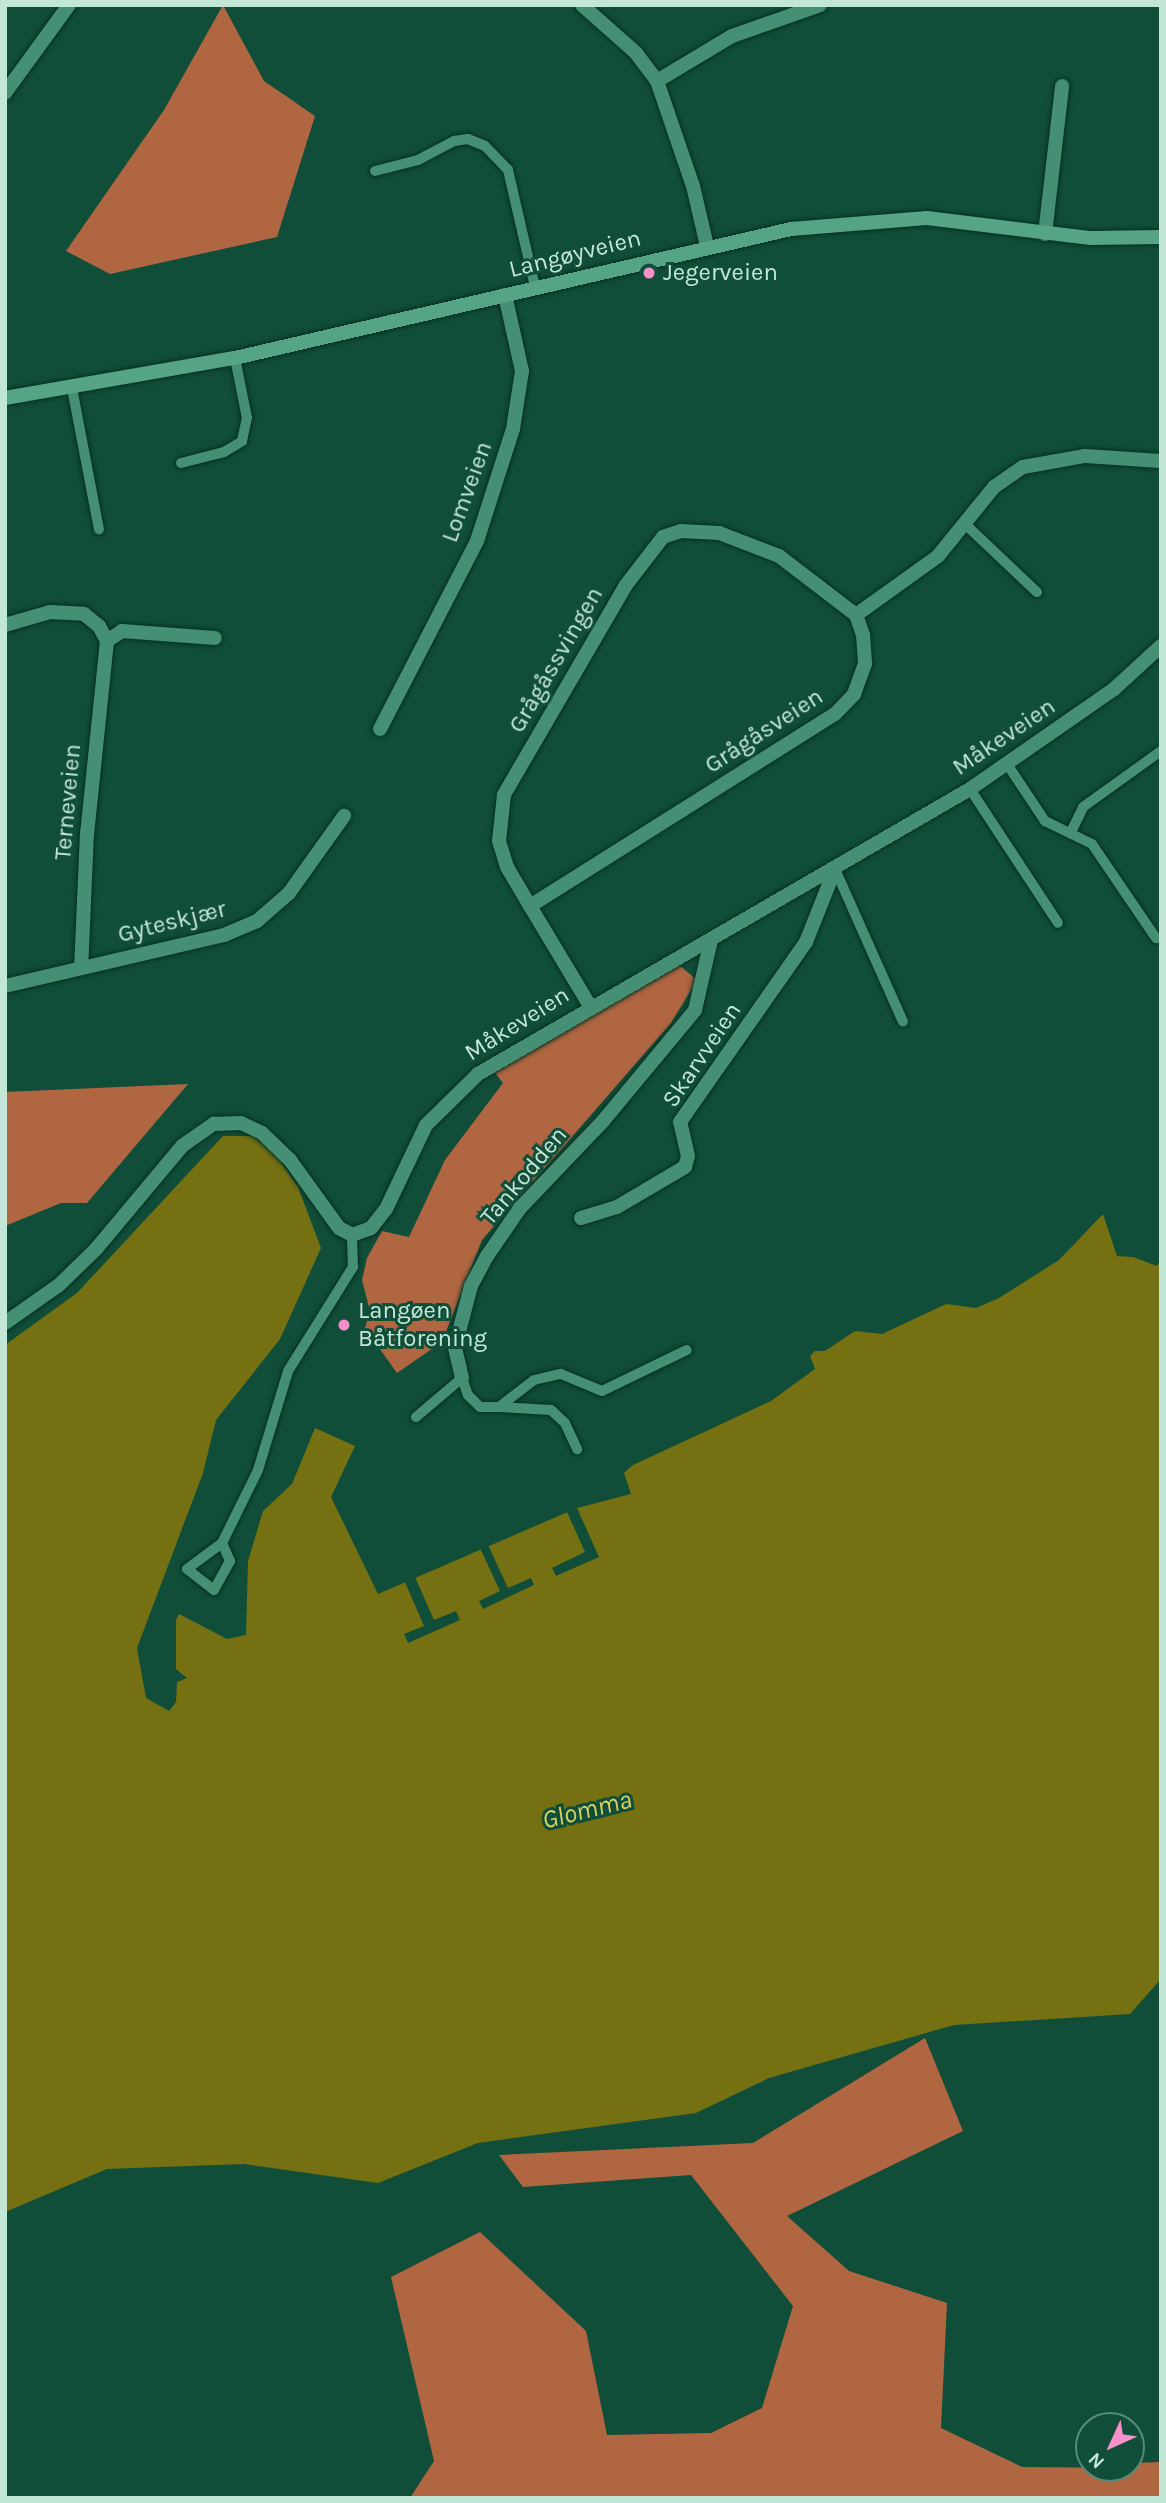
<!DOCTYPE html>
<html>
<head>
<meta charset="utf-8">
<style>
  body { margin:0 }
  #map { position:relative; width:1166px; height:2503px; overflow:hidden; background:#114e3a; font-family:Karla,sans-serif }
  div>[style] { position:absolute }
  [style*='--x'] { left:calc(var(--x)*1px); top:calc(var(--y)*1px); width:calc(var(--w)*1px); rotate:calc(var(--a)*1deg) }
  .forest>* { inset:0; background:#b06641 }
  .water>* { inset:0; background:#757011 }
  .pier>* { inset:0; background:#114e3a }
  .roads { filter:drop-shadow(0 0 2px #063123) drop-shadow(0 0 2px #063123) }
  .service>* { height:10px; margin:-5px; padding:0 5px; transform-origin:5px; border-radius:5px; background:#459074 }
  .minor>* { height:14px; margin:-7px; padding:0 7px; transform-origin:7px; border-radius:7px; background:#459074 }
  .secondary>* { height:14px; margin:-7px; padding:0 7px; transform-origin:7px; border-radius:7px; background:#55a485 }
  .dots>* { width:19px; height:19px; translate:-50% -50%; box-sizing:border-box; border:4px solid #114e3a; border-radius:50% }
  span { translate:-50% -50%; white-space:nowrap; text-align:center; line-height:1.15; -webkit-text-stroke:6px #114e3a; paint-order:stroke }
  .street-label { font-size:24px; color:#c3e7d7 }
  .poi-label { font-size:24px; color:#c3e7d7 }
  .left { translate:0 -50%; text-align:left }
  .water-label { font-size:26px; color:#d9d35e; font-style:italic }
  .frame { position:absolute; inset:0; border:7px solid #c3e7d7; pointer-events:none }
  .north { position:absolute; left:1075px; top:2412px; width:70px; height:70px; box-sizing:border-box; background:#114e3a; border:2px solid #588b79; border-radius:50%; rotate:225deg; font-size:19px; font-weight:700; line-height:28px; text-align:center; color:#c3e7d7 }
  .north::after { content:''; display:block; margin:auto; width:24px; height:32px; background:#f990ca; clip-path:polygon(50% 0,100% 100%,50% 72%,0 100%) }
</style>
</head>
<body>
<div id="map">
  <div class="forest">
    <div style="clip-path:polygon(223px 5px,264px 81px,315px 116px,277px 237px,110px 274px,66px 251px,164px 110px)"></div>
    <div style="clip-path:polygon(679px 965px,697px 980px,671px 1023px,482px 1240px,442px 1342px,397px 1373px,365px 1328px,370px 1311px,362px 1280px,367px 1258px,382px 1231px,409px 1237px,445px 1160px,503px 1083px,493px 1070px)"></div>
    <div style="clip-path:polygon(188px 1084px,87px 1203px,61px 1203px,5px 1226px,5px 1092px)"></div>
    <div style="clip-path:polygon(925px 2038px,963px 2131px,787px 2216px,849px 2271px,947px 2303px,941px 2428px,1022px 2467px,1131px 2468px,1131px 2463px,1161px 2462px,1161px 2498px,410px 2498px,434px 2461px,391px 2277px,480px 2232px,586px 2331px,607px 2435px,711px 2433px,762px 2408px,793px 2306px,691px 2175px,523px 2187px,499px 2155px,753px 2143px)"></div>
  </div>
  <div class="water">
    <div style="clip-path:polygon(223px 1136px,253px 1136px,277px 1157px,298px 1187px,321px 1248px,280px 1339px,216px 1420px,203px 1473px,137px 1648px,146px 1698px,169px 1711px,176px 1702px,177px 1682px,187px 1678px,176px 1669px,176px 1620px,179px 1614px,227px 1639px,246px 1635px,248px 1561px,263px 1511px,292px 1484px,315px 1428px,355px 1446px,331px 1497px,378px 1594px,577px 1508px,631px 1494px,624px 1473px,633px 1465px,771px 1401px,815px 1369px,810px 1356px,815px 1351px,825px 1351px,855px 1331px,882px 1334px,946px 1304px,976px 1308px,999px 1298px,1059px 1260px,1103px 1214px,1117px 1256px,1133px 1257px,1157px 1266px,1161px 1259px,1161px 1979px,1130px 2014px,954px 2025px,769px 2078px,696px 2113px,478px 2143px,378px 2183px,244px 2164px,107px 2169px,5px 2212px,5px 1345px,77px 1293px)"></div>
  </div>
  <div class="pier">
    <div style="clip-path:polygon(577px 1508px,599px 1557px,556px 1576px,552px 1568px,585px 1552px,567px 1512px)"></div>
    <div style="clip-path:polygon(488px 1545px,508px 1588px,531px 1578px,534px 1585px,483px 1609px,479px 1601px,500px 1591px,480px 1548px)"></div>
    <div style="clip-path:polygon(415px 1577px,434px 1620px,456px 1611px,460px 1620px,408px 1643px,404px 1634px,424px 1626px,405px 1582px)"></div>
  </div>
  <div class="roads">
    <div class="service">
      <div style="--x:375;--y:171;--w:44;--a:-14.3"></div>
      <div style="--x:418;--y:160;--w:41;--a:-27.8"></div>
      <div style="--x:454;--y:141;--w:14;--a:-8"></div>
      <div style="--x:468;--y:139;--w:18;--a:22"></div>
      <div style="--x:485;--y:146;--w:33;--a:46"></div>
      <div style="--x:508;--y:170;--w:120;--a:77"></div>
      <div style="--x:72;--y:388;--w:144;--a:79.2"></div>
      <div style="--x:181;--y:463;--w:44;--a:-14.3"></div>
      <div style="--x:224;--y:452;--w:21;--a:-31"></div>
      <div style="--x:242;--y:441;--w:24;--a:-78"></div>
      <div style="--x:247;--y:418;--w:61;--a:-101.3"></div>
      <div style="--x:965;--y:524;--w:99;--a:43.4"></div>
      <div style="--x:1007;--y:764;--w:69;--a:56.3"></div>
      <div style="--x:1045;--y:821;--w:52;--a:26.1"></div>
      <div style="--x:1092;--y:844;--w:114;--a:55.8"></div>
      <div style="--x:970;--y:789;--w:160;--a:56.7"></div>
      <div style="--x:1072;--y:830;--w:25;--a:-64"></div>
      <div style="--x:1083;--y:807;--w:96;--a:-35.7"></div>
      <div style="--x:835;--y:869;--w:167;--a:66"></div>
      <div style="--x:500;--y:1407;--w:51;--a:3.4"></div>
      <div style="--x:551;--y:1410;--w:19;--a:43"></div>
      <div style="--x:565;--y:1423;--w:29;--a:65"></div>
      <div style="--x:416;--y:1417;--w:60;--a:-40.3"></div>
      <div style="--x:462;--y:1378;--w:18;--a:71"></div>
      <div style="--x:468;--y:1395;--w:17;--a:45"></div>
      <div style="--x:480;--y:1407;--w:19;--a:0"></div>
      <div style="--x:499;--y:1407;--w:44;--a:-37.6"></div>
      <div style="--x:534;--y:1380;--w:28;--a:-13"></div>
      <div style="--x:561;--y:1374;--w:44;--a:22.5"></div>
      <div style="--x:602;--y:1391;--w:94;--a:-25.8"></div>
      <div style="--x:222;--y:1543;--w:20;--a:66"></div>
      <div style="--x:230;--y:1561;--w:33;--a:119"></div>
      <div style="--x:214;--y:1590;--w:34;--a:-142"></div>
      <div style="--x:187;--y:1569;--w:44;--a:-36.6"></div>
      <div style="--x:222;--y:1543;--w:81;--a:-63.7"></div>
      <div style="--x:258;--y:1470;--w:103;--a:-73.1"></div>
      <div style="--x:288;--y:1371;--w:123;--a:-58"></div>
      <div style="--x:353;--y:1267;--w:32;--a:-92"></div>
    </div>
    <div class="minor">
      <div style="--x:582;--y:5;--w:72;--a:41.6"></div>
      <div style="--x:636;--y:53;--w:35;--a:53"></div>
      <div style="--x:657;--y:81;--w:111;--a:71.1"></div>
      <div style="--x:693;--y:186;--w:62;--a:76.9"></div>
      <div style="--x:657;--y:81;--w:87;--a:-31"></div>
      <div style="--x:732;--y:36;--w:93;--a:-19.4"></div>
      <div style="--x:5;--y:93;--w:109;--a:-54"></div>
      <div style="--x:1045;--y:234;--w:149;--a:-83.4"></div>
      <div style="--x:856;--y:615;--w:101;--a:-35.7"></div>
      <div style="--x:938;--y:556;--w:89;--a:-50.9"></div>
      <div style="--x:994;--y:487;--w:35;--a:-35"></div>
      <div style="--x:1023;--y:467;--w:63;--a:-10.1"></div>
      <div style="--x:1085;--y:456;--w:76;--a:3.8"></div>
      <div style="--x:5;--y:625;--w:47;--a:-16.1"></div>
      <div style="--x:50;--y:612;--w:34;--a:3"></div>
      <div style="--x:84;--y:614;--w:19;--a:39"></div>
      <div style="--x:99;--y:626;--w:17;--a:62"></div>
      <div style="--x:107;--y:641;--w:193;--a:95.9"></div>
      <div style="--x:87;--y:833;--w:135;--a:92.5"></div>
      <div style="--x:107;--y:641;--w:18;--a:-34"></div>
      <div style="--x:122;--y:631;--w:93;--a:4.3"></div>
      <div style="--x:380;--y:729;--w:212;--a:-62.7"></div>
      <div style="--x:477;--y:541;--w:118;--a:-72.2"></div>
      <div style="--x:513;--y:429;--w:59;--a:-81.2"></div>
      <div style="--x:522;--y:371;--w:78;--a:-102.6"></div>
      <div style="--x:530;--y:906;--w:360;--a:-32.2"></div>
      <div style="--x:835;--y:714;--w:28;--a:-46"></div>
      <div style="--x:854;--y:694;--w:33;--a:-70"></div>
      <div style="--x:865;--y:663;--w:28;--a:-94"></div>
      <div style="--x:863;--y:635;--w:21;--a:-109"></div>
      <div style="--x:856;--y:615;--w:97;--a:-142.5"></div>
      <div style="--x:779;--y:556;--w:64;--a:-159"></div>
      <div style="--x:719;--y:533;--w:38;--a:-177"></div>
      <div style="--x:681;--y:531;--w:19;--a:162"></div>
      <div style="--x:663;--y:537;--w:61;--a:127.6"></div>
      <div style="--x:626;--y:585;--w:243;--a:120.2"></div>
      <div style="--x:504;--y:795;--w:46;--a:96.2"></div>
      <div style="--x:499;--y:841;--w:27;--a:73"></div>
      <div style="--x:507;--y:867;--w:45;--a:59.5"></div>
      <div style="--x:530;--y:906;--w:117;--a:59"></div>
      <div style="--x:5;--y:986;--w:225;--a:-13.1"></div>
      <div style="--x:224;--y:935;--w:36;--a:-23"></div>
      <div style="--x:257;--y:921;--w:43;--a:-41.2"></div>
      <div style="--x:289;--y:893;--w:95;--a:-54.5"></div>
      <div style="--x:581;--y:1218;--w:38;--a:-17"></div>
      <div style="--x:617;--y:1207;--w:79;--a:-30.5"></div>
      <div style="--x:685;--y:1167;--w:11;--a:-75"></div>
      <div style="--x:688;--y:1156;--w:35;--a:-103"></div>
      <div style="--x:680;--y:1122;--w:220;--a:-55"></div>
      <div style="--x:806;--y:942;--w:79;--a:-68.3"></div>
      <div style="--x:5;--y:1323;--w:66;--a:-35.1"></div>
      <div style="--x:59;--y:1285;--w:52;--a:-44.2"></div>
      <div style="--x:96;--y:1249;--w:134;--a:-50.1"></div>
      <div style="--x:182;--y:1146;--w:39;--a:-35"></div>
      <div style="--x:214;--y:1124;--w:27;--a:-2"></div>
      <div style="--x:241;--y:1123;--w:23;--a:25"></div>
      <div style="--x:262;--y:1133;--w:39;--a:44"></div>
      <div style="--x:290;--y:1160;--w:84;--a:54.2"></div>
      <div style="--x:339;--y:1228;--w:15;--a:28"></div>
      <div style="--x:352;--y:1235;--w:20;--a:-20"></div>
      <div style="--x:371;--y:1228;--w:24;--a:-52"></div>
      <div style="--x:386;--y:1209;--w:93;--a:-64.5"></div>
      <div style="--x:426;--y:1125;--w:73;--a:-44.4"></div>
      <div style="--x:478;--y:1074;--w:569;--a:-30.08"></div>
      <div style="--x:970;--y:789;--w:175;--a:-34.8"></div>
      <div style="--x:1114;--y:689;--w:64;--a:-42.5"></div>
      <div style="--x:462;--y:1378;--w:32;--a:-103"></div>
      <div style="--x:455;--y:1347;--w:63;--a:-75.3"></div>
      <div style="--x:471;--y:1286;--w:34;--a:-62"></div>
      <div style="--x:487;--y:1256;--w:58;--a:-55.5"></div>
      <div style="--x:520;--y:1208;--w:120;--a:-46.3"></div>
      <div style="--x:603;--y:1121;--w:144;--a:-50.3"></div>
      <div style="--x:695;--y:1010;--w:72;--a:-77.1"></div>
    </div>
    <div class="secondary">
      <div style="--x:5;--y:398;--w:233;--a:-9.9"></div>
      <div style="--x:235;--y:358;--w:571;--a:-13.06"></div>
      <div style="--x:791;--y:229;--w:136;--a:-4.6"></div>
      <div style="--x:927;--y:218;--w:165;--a:7"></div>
      <div style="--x:1091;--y:238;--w:70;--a:-0.8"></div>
    </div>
  </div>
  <div class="dots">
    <div style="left:649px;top:273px;background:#f990ca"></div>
    <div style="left:344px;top:1325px;background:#f990ca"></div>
  </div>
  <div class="street-label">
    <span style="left:575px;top:254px;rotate:-14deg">Langøyveien</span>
    <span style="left:467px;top:492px;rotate:-70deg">Lomveien</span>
    <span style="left:556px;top:660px;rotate:-60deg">Grågåssvingen</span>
    <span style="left:764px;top:731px;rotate:-33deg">Grågåsveien</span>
    <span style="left:1004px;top:737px;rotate:-34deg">Måkeveien</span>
    <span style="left:68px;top:802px;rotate:-85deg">Terneveien</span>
    <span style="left:172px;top:922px;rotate:-14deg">Gyteskjær</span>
    <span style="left:517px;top:1024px;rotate:-32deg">Måkeveien</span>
    <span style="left:702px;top:1055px;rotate:-56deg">Skarvveien</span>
    <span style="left:524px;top:1176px;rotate:-50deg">Tankodden</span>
  </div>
  <div class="poi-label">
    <span class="left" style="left:663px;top:273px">Jegerveien</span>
    <span class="left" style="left:358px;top:1325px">Langøen<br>Båtforening</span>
  </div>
  <div class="water-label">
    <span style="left:587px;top:1810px;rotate:-14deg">Glomma</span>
  </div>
  <div class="frame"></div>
  <div class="north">N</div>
</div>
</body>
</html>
